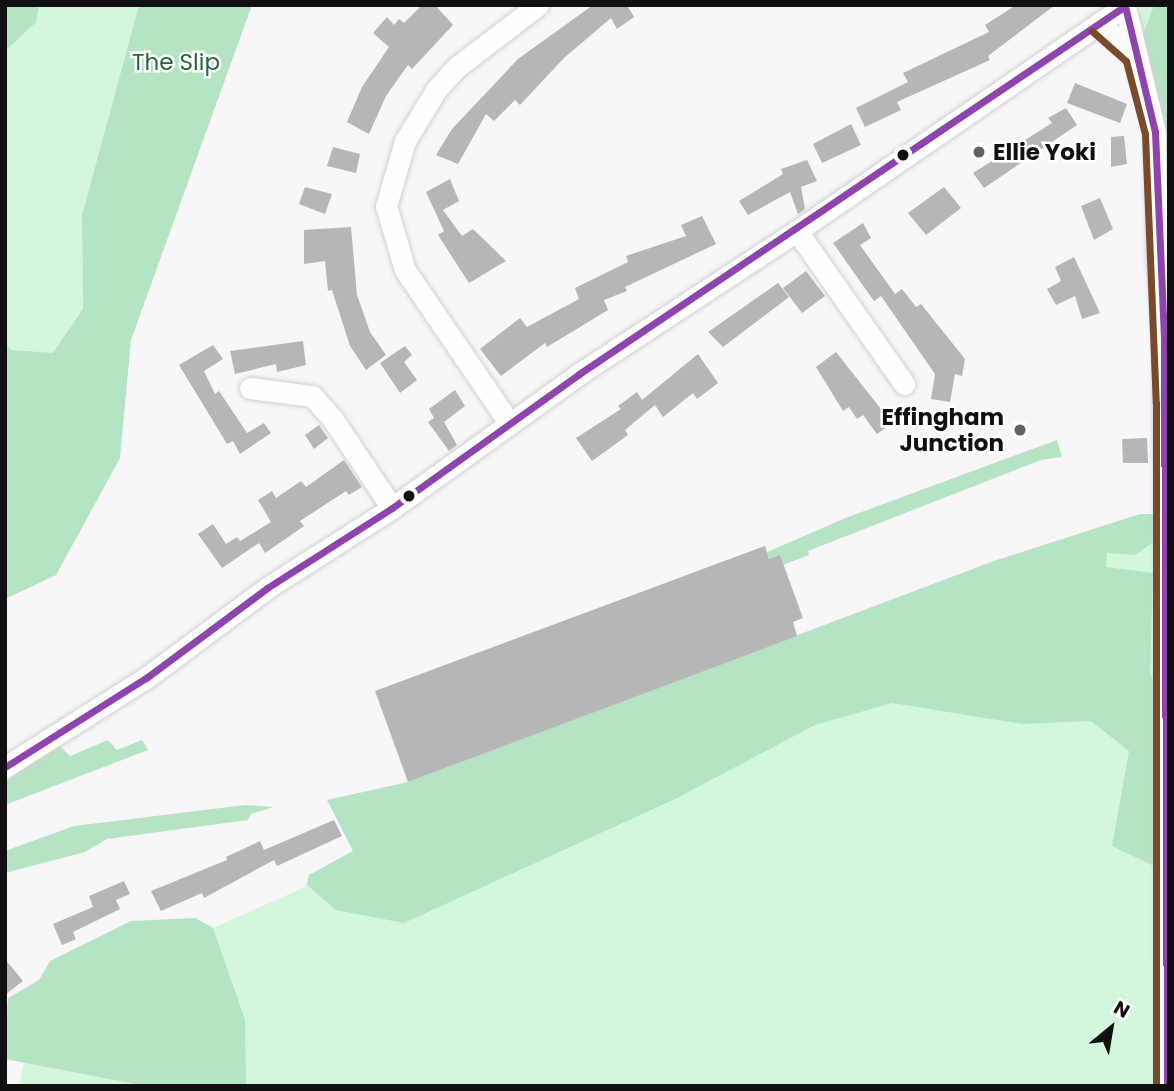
<!DOCTYPE html>
<html>
<head>
<meta charset="utf-8">
<style>
  body { margin:0 }
  #map { position:relative; width:1174px; height:1091px; overflow:hidden; background:#f9f6fa; font-family:Poppins,sans-serif }
  div>[style] { position:absolute }
  [style*='--x'] { left:calc(var(--x)*1px); top:calc(var(--y)*1px); width:calc(var(--w)*1px); rotate:calc(var(--a)*1deg) }
  .green>* { inset:0; background:#d4f6dd }
  .forest>* { inset:0; background:#b5e4c4 }
  .building>* { inset:0; background:#b6b5b7 }
  .roads { filter:drop-shadow(0 0 2px #d1cfd1) drop-shadow(0 0 2px #d1cfd1) }
  .minor>* { height:21px; margin:-10.5px; padding:0 10.5px; transform-origin:10.5px; border-radius:10.5px; background:#fefefe }
  .bus-1>* { height:7px; margin:-3.5px; padding:0 3.5px; transform-origin:3.5px; border-radius:3.5px; background:#8e44ad }
  .bus-2>* { height:7px; margin:-3.5px; padding:0 3.5px; transform-origin:3.5px; border-radius:3.5px; background:#7a4b2a }
  .dots>* { width:19px; height:19px; translate:-50% -50%; box-sizing:border-box; border:4px solid #fff; border-radius:50% }
  span { translate:-50% -50%; white-space:nowrap; text-align:center; line-height:1.15; -webkit-text-stroke:5px #fff; paint-order:stroke }
  .park-label { font-size:23px; color:#29663e }
  .poi-label { font-size:23px; color:#110f11; font-weight:700 }
  .left { translate:0 -50%; text-align:left }
  .right { translate:-100% -50%; text-align:right }
  .frame { position:absolute; inset:0; border:7px solid #110f11; pointer-events:none }
  .north { position:absolute; left:1076px; top:993px; width:70px; height:70px; -webkit-text-stroke:5px #fff; paint-order:stroke; rotate:30deg; font-size:19px; font-weight:700; line-height:28px; text-align:center; color:#110f11 }
  .north::after { content:''; display:block; margin:auto; width:24px; height:32px; background:#110f11; clip-path:polygon(50% 0,100% 100%,50% 72%,0 100%) }
</style>
</head>
<body>
<div id="map">
  <div class="green">
    <div style="clip-path:polygon(5px 5px,139px 5px,82px 215px,83px 309px,120px 458px,56px 575px,5px 599px)"></div>
    <div style="clip-path:polygon(1154px 5px,1142px 37px,1138px 19px,1142px 6px)"></div>
    <div style="clip-path:polygon(1140px 514px,1157px 514px,1169px 1086px,19px 1086px,24px 1061px,5px 1059px,5px 1007px,195px 918px,213px 928px,305px 887px,309px 875px,353px 851px,349px 837px,411px 806px,469px 759px,994px 561px)"></div>
  </div>
  <div class="forest">
    <div style="clip-path:polygon(5px 5px,39px 5px,36px 22px,5px 51px)"></div>
    <div style="clip-path:polygon(139px 5px,252px 5px,131px 340px,120px 458px,56px 575px,5px 599px,5px 342px,11px 350px,53px 353px,83px 309px,82px 215px)"></div>
    <div style="clip-path:polygon(1154px 5px,1169px 5px,1169px 268px,1157px 90px,1142px 37px)"></div>
    <div style="clip-path:polygon(1057px 440px,1062px 457px,1041px 460px,808px 551px,809px 555px,783px 565px,769px 559px,767px 552px,848px 517px)"></div>
    <div style="clip-path:polygon(1140px 514px,1157px 514px,1162px 536px,1135px 555px,1107px 553px,1106px 567px,1153px 573px,1150px 673px,1158px 696px,1156px 867px,1112px 846px,1129px 751px,1091px 721px,1022px 724px,892px 703px,815px 725px,675px 799px,404px 923px,336px 910px,307px 885px,309px 875px,353px 851px,327px 800px,408px 782px,994px 561px)"></div>
    <div style="clip-path:polygon(108px 740px,117px 750px,142px 740px,148px 750px,5px 805px,5px 782px,58px 744px,70px 756px)"></div>
    <div style="clip-path:polygon(245px 805px,274px 807px,251px 814px,248px 820px,107px 839px,85px 852px,5px 873px,5px 851px,74px 826px)"></div>
    <div style="clip-path:polygon(195px 918px,213px 928px,245px 1020px,246px 1086px,146px 1086px,5px 1059px,8px 998px,39px 980px,50px 961px,131px 921px)"></div>
  </div>
  <div class="building">
    <div style="clip-path:polygon(422px 5px,435px 5px,453px 25px,412px 69px,408px 65px,386px 96px,369px 134px,347px 122px,362px 87px,389px 47px,373px 33px,387px 17px,394px 25px,399px 19px,404px 23px)"></div>
    <div style="clip-path:polygon(593px 5px,627px 5px,634px 17px,617px 29px,611px 18px,564px 58px,520px 105px,515px 100px,494px 121px,486px 114px,458px 164px,436px 155px,452px 129px,518px 59px)"></div>
    <div style="clip-path:polygon(1016px 5px,1055px 5px,988px 56px,990px 60px,897px 102px,901px 110px,865px 127px,856px 108px,908px 82px,903px 73px,989px 32px,985px 25px)"></div>
    <div style="clip-path:polygon(1075px 83px,1127px 104px,1120px 123px,1067px 103px)"></div>
    <div style="clip-path:polygon(1066px 108px,1077px 125px,984px 188px,973px 173px,1052px 123px,1048px 118px)"></div>
    <div style="clip-path:polygon(851px 124px,861px 145px,822px 163px,813px 144px)"></div>
    <div style="clip-path:polygon(1124px 136px,1127px 164px,1111px 167px,1111px 137px)"></div>
    <div style="clip-path:polygon(333px 147px,360px 154px,356px 173px,327px 166px)"></div>
    <div style="clip-path:polygon(807px 160px,817px 181px,801px 187px,805px 209px,798px 214px,790px 192px,748px 215px,739px 201px,783px 174px,781px 169px)"></div>
    <div style="clip-path:polygon(450px 179px,459px 201px,443px 210px,462px 236px,473px 229px,506px 261px,469px 283px,438px 235px,444px 231px,426px 192px)"></div>
    <div style="clip-path:polygon(305px 187px,332px 194px,325px 214px,299px 204px)"></div>
    <div style="clip-path:polygon(944px 187px,961px 208px,926px 235px,908px 213px)"></div>
    <div style="clip-path:polygon(1100px 198px,1113px 229px,1094px 240px,1081px 206px)"></div>
    <div style="clip-path:polygon(702px 216px,716px 244px,625px 287px,627px 291px,604px 300px,608px 310px,547px 347px,545px 343px,501px 376px,480px 349px,520px 318px,527px 327px,579px 299px,575px 288px,628px 262px,626px 256px,686px 236px,681px 225px)"></div>
    <div style="clip-path:polygon(863px 223px,871px 238px,860px 245px,895px 294px,902px 289px,916px 307px,921px 304px,965px 359px,962px 376px,955px 374px,950px 402px,931px 399px,935px 374px,881px 296px,874px 301px,833px 243px)"></div>
    <div style="clip-path:polygon(351px 227px,357px 295px,370px 332px,386px 355px,366px 370px,350px 346px,332px 290px,328px 291px,325px 261px,304px 264px,304px 230px)"></div>
    <div style="clip-path:polygon(1074px 257px,1100px 313px,1082px 319px,1075px 296px,1056px 305px,1047px 289px,1061px 281px,1055px 267px)"></div>
    <div style="clip-path:polygon(806px 271px,825px 296px,802px 313px,783px 288px)"></div>
    <div style="clip-path:polygon(778px 283px,789px 297px,723px 347px,708px 332px)"></div>
    <div style="clip-path:polygon(303px 341px,306px 365px,277px 372px,276px 364px,235px 374px,230px 351px)"></div>
    <div style="clip-path:polygon(213px 345px,223px 359px,204px 371px,215px 394px,219px 391px,247px 433px,264px 423px,271px 433px,240px 454px,233px 441px,227px 444px,179px 365px)"></div>
    <div style="clip-path:polygon(405px 346px,412px 355px,404px 362px,417px 380px,400px 393px,380px 363px)"></div>
    <div style="clip-path:polygon(836px 352px,892px 423px,877px 434px,863px 415px,857px 419px,849px 407px,843px 411px,816px 367px)"></div>
    <div style="clip-path:polygon(698px 354px,718px 383px,697px 399px,693px 393px,663px 417px,655px 405px,625px 430px,628px 435px,592px 461px,576px 438px,621px 409px,618px 406px,637px 392px,642px 400px)"></div>
    <div style="clip-path:polygon(455px 390px,465px 406px,444px 422px,457px 445px,449px 451px,428px 422px,434px 418px,429px 409px)"></div>
    <div style="clip-path:polygon(319px 425px,328px 438px,314px 449px,305px 435px)"></div>
    <div style="clip-path:polygon(1147px 438px,1148px 463px,1123px 463px,1122px 439px)"></div>
    <div style="clip-path:polygon(344px 460px,362px 487px,349px 495px,346px 491px,300px 521px,304px 526px,265px 553px,259px 543px,222px 568px,198px 534px,213px 524px,226px 544px,237px 537px,240px 541px,271px 522px,258px 500px,272px 491px,276px 498px,301px 481px,306px 487px)"></div>
    <div style="clip-path:polygon(765px 546px,769px 559px,780px 555px,803px 618px,793px 622px,797px 636px,408px 782px,375px 691px)"></div>
    <div style="clip-path:polygon(334px 820px,342px 836px,277px 866px,274px 860px,204px 898px,202px 893px,161px 911px,151px 891px,227px 860px,226px 857px,260px 841px,264px 850px)"></div>
    <div style="clip-path:polygon(124px 881px,130px 894px,116px 900px,120px 909px,73px 932px,76px 939px,62px 945px,53px 924px,93px 907px,89px 896px)"></div>
    <div style="clip-path:polygon(5px 959px,23px 981px,5px 995px)"></div>
  </div>
  <div class="roads">
    <div class="minor">
      <div style="--x:1125;--y:6;--w:130;--a:76.6"></div>
      <div style="--x:1155;--y:132;--w:125;--a:89.1"></div>
      <div style="--x:1157;--y:257;--w:84;--a:85.2"></div>
      <div style="--x:1164;--y:341;--w:745;--a:89.77"></div>
      <div style="--x:1099;--y:23;--w:48;--a:41.6"></div>
      <div style="--x:797;--y:231;--w:187;--a:55"></div>
      <div style="--x:250;--y:388;--w:63;--a:7.4"></div>
      <div style="--x:312;--y:396;--w:30;--a:48"></div>
      <div style="--x:332;--y:418;--w:108;--a:56.3"></div>
      <div style="--x:510;--y:424;--w:186;--a:-124.3"></div>
      <div style="--x:405;--y:270;--w:67;--a:-106.5"></div>
      <div style="--x:386;--y:206;--w:68;--a:-73.7"></div>
      <div style="--x:405;--y:141;--w:60;--a:-58.7"></div>
      <div style="--x:436;--y:90;--w:31;--a:-48"></div>
      <div style="--x:457;--y:67;--w:102;--a:-37.4"></div>
      <div style="--x:5;--y:767;--w:167;--a:-32.3"></div>
      <div style="--x:146;--y:678;--w:151;--a:-36.6"></div>
      <div style="--x:267;--y:588;--w:148;--a:-32.6"></div>
      <div style="--x:392;--y:508;--w:230;--a:-35.6"></div>
      <div style="--x:579;--y:374;--w:261;--a:-33.3"></div>
      <div style="--x:797;--y:231;--w:399;--a:-34.5"></div>
    </div>
  </div>
  <div class="bus-1">
    <div style="--x:1125;--y:6;--w:130;--a:76.6"></div>
    <div style="--x:1155;--y:132;--w:209;--a:87.5"></div>
    <div style="--x:1164;--y:341;--w:745;--a:89.77"></div>
    <div style="--x:5;--y:767;--w:167;--a:-32.3"></div>
    <div style="--x:146;--y:678;--w:151;--a:-36.6"></div>
    <div style="--x:267;--y:588;--w:148;--a:-32.6"></div>
    <div style="--x:392;--y:508;--w:230;--a:-35.6"></div>
    <div style="--x:579;--y:374;--w:658;--a:-33.98"></div>
  </div>
  <div class="bus-2">
    <div style="--x:1092;--y:31;--w:45;--a:41.4"></div>
    <div style="--x:1126;--y:61;--w:75;--a:75.4"></div>
    <div style="--x:1145;--y:134;--w:269;--a:87.7"></div>
    <div style="--x:1156;--y:403;--w:683;--a:90"></div>
  </div>
  <div class="dots">
    <div style="left:979px;top:152px;background:#626063"></div>
    <div style="left:903px;top:155px;background:#110f11"></div>
    <div style="left:1020px;top:430px;background:#626063"></div>
    <div style="left:409px;top:496px;background:#110f11"></div>
  </div>
  <div class="park-label">
    <span style="left:176px;top:62px">The Slip</span>
  </div>
  <div class="poi-label">
    <span class="left" style="left:993px;top:152px">Ellie Yoki</span>
    <span class="right" style="left:1004px;top:430px">Effingham<br>Junction</span>
  </div>
  <div class="frame"></div>
  <div class="north">N</div>
</div>
</body>
</html>
